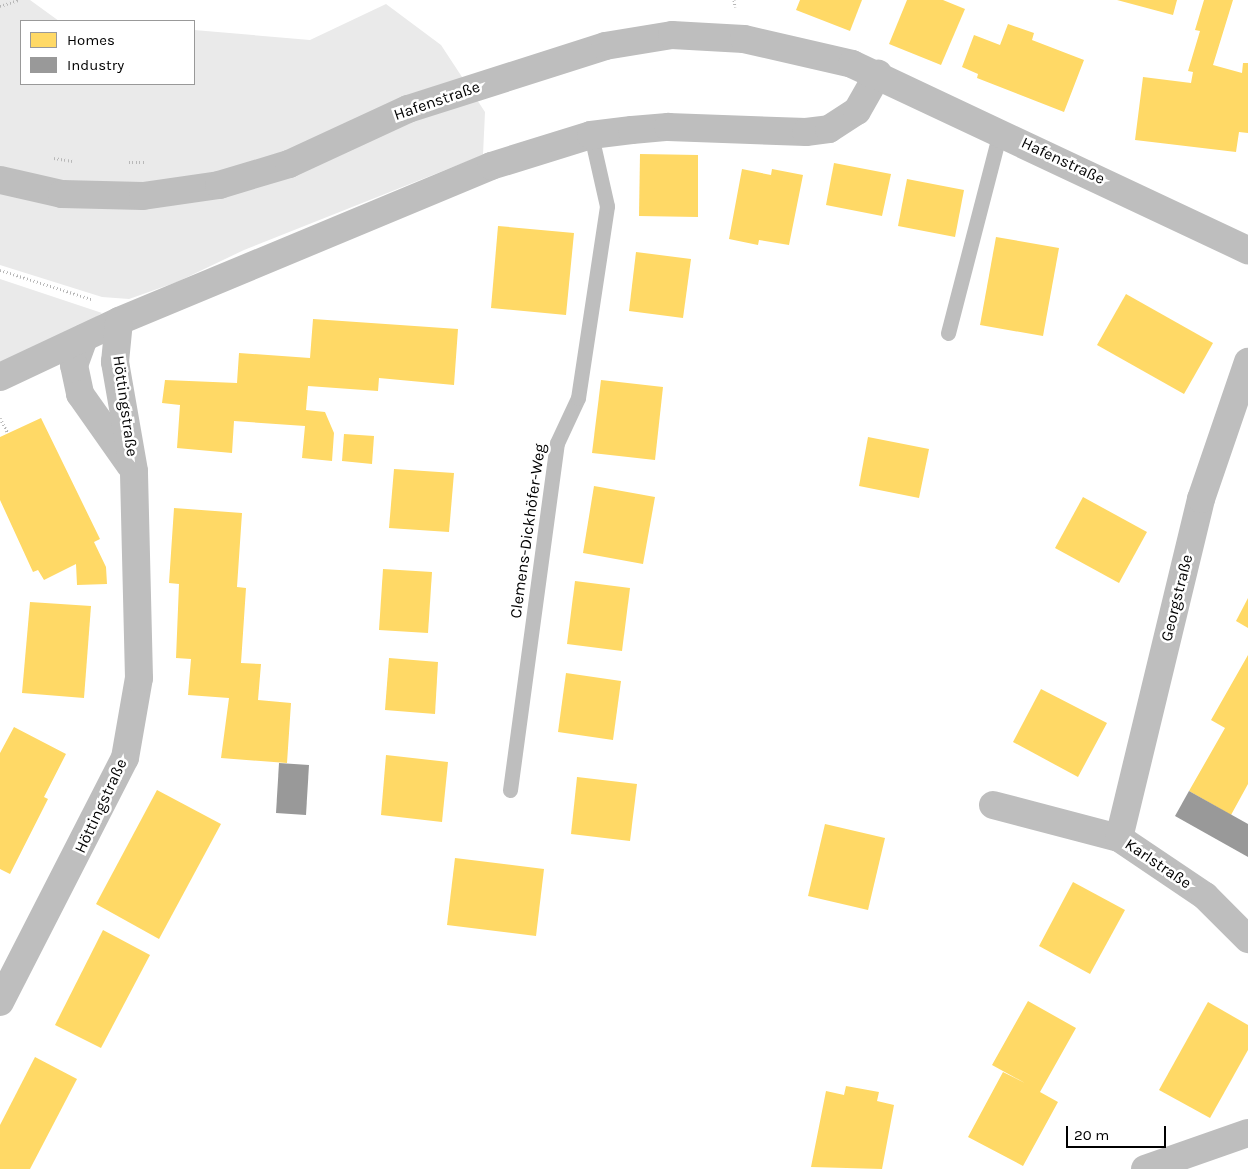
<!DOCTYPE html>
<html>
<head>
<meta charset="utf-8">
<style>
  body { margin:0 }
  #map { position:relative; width:1248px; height:1169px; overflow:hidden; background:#fff; font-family:Karla,sans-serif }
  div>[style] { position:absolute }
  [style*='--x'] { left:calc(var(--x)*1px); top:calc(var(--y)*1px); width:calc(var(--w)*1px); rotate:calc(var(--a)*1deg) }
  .green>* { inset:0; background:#eaeaea }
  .homes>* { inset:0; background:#ffd966 }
  .industry>* { inset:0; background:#999 }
  .path>* { height:3px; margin-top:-1.5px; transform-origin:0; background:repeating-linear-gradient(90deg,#b8b8b8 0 1px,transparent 0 3.5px) }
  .service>* { height:15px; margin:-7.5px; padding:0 7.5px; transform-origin:7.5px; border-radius:7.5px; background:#bebebe }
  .minor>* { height:28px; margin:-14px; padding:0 14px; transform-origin:14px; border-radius:14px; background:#bebebe }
  .tertiary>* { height:28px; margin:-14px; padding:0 14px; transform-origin:14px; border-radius:14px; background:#bebebe }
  span { translate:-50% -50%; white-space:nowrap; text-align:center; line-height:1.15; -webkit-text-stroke:5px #fff; paint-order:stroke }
  .street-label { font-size:16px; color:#000 }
  .legend { position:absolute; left:20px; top:20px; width:175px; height:65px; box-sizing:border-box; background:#fff; border:1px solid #999; margin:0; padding:6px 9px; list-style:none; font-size:15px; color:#000 }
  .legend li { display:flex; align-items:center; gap:10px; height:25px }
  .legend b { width:25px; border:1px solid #999 }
  .scale { position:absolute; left:1066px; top:1126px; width:100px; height:22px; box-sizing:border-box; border:2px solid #000; border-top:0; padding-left:6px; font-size:15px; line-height:18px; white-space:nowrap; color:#000; -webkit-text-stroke:4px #fff; paint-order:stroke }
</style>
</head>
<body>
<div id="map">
  <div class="green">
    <div style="clip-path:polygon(0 0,30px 0,59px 21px,21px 21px,21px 84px,194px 84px,194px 30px,310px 40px,386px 4px,441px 45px,485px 112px,483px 155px,244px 250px,177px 282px,129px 299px,102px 297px,0 265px)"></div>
    <div style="clip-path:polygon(0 279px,102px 313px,62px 338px,0 369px)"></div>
  </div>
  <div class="homes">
    <div style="clip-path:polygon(800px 0,862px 0,850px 31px,796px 10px)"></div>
    <div style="clip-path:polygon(907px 0,943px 0,965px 9px,941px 65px,889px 44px)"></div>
    <div style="clip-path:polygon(1117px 0,1177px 0,1173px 15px)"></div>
    <div style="clip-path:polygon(1204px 0,1233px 0,1213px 65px,1242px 73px,1243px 63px,1248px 63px,1248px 133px,1239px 132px,1236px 152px,1135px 140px,1143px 77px,1191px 83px,1193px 72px,1188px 71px,1200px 31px,1195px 30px)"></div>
    <div style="clip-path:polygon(1008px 24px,1034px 33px,1032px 40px,1084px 60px,1064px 112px,977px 78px,978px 74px,962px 67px,974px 35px,1000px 45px)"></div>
    <div style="clip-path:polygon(640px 154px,698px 155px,698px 217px,639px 216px)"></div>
    <div style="clip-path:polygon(834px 163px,891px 174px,882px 216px,826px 205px)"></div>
    <div style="clip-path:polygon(742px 169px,771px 175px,772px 169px,803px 175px,789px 245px,759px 240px,758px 245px,729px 239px)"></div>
    <div style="clip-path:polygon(907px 179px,964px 190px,955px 237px,898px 226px)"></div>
    <div style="clip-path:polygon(498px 226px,574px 233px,566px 315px,491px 308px)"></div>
    <div style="clip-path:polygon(996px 237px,1059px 248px,1043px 336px,980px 325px)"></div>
    <div style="clip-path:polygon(636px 252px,691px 259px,683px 318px,629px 311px)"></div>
    <div style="clip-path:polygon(1126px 294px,1213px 343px,1184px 394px,1097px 345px)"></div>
    <div style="clip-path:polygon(313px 319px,458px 329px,454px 385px,379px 378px,378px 391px,308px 386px,306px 410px,325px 412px,334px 433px,332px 461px,302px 458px,305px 426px,234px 421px,232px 453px,177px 448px,180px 405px,162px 403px,165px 380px,237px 383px,239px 353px,310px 358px)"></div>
    <div style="clip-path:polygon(601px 380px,663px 387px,655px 460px,592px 453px)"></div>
    <div style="clip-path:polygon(41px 418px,100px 539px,94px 542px,106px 567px,107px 584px,77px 585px,76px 564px,44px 580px,38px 570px,33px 572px,0 500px,0 437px)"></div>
    <div style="clip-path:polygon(344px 434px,374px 436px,372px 464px,342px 461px)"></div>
    <div style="clip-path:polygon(868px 437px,929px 449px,919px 498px,859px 486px)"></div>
    <div style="clip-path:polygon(394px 469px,454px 473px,449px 532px,389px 528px)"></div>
    <div style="clip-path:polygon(594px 486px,655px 497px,643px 564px,583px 553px)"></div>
    <div style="clip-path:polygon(1083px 497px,1147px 532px,1119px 583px,1055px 548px)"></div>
    <div style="clip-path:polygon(174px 508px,242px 513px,237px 587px,246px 588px,241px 663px,261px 664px,258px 700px,291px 703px,287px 763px,221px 758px,229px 698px,188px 695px,191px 659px,176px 658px,179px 584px,169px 583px)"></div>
    <div style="clip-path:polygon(383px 569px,432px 572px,428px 633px,379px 630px)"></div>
    <div style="clip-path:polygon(575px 581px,630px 588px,622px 651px,567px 644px)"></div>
    <div style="clip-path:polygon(1248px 598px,1248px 628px,1236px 621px)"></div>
    <div style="clip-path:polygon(30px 602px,91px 606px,84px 698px,22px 693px)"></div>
    <div style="clip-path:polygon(1248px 655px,1248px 784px,1231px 815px,1189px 791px,1225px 728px,1211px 720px)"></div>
    <div style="clip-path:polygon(389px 658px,438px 662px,435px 714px,385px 710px)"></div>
    <div style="clip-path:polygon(566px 673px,621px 681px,613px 740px,558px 732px)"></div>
    <div style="clip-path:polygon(1041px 689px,1107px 723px,1078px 777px,1013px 742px)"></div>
    <div style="clip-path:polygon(14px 727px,66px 754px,44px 797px,48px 799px,10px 874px,0 869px,0 753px)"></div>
    <div style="clip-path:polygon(386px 755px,448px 762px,442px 822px,381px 815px)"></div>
    <div style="clip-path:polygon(577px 777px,637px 784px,630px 841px,571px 834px)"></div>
    <div style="clip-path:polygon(157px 790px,221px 824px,159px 939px,96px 904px)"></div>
    <div style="clip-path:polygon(825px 824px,885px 838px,868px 910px,808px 896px)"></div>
    <div style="clip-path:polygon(455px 858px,544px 869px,536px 936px,447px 925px)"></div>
    <div style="clip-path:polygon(1073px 882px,1125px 910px,1090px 974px,1039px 946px)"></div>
    <div style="clip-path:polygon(103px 930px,150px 955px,101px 1048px,55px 1025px)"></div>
    <div style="clip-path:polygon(1028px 1001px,1076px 1028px,1040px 1092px,1058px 1102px,1023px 1166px,968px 1137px,1003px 1072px,1025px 1083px,992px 1065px)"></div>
    <div style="clip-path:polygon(1208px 1002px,1248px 1025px,1248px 1050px,1210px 1118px,1159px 1090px)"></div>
    <div style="clip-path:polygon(35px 1057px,77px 1079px,30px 1169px,0 1169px,0 1125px)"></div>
    <div style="clip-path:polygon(846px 1086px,879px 1092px,877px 1101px,894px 1105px,882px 1169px,811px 1167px,826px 1091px,844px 1095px)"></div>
  </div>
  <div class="industry">
    <div style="clip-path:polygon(279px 763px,309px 765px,306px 815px,276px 813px)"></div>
    <div style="clip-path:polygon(1189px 791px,1248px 824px,1248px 857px,1175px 816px)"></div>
  </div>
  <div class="path">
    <div style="--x:734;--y:0;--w:7;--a:82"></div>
    <div style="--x:0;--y:6;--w:19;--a:-18"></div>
    <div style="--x:54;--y:158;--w:19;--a:9"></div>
    <div style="--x:129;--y:162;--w:16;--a:0"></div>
    <div style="--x:0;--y:270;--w:96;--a:17.7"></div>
    <div style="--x:0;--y:418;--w:17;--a:62"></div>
  </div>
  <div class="service">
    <div style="--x:948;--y:333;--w:208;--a:-75.5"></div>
    <div style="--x:510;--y:790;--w:350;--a:-82.3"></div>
    <div style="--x:557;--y:443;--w:50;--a:-65"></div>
    <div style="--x:578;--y:398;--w:194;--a:-81.4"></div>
    <div style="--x:607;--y:206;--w:73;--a:-102.7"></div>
  </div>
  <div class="minor">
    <div style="--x:84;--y:338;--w:29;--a:110"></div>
    <div style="--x:74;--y:365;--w:30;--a:78"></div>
    <div style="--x:80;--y:394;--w:87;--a:54.8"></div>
    <div style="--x:0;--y:377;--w:132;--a:-25.2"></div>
    <div style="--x:119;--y:321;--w:403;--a:-22.6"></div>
    <div style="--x:491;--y:166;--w:105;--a:-17.2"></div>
    <div style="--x:591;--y:135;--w:41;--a:-7"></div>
    <div style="--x:632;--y:130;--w:36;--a:-5"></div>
    <div style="--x:668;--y:127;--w:138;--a:2.1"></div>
    <div style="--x:806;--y:132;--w:23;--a:-7"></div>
    <div style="--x:829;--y:129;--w:33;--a:-33"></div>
    <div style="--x:857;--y:111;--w:43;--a:-60.4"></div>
    <div style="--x:993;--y:805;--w:130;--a:14.7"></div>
    <div style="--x:1119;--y:838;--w:104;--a:34"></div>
    <div style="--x:1205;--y:896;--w:61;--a:45"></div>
    <div style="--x:1119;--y:838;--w:349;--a:-76.4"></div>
    <div style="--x:1201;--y:499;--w:145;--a:-71.1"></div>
    <div style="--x:0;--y:1002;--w:274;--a:-62.9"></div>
    <div style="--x:125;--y:758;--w:81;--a:-80.1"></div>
    <div style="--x:139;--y:678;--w:207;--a:-91.4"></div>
    <div style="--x:134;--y:471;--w:111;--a:-99.9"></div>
    <div style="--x:115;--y:362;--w:41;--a:-84.4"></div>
    <div style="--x:1145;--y:1169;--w:109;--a:-19.3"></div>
  </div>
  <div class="tertiary">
    <div style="--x:0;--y:180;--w:64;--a:12.7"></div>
    <div style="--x:62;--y:194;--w:81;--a:1.4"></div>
    <div style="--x:143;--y:196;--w:77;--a:-8.2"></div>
    <div style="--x:219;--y:185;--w:73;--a:-16.7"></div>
    <div style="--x:289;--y:164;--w:131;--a:-24.8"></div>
    <div style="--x:408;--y:109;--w:207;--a:-17.7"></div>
    <div style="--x:605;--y:46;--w:68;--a:-9.3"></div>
    <div style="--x:672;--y:35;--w:72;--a:3.2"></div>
    <div style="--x:744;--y:39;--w:111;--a:13"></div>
    <div style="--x:852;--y:64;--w:438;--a:25.2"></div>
  </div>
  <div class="street-label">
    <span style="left:437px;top:101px;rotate:-19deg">Hafenstraße</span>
    <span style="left:1063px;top:161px;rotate:25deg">Hafenstraße</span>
    <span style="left:125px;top:406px;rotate:82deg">Höttingstraße</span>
    <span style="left:528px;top:531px;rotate:-82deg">Clemens-Dickhöfer-Weg</span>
    <span style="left:1177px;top:598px;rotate:-76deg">Georgstraße</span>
    <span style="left:101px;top:806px;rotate:-65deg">Höttingstraße</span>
    <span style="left:1158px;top:864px;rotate:34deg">Karlstraße</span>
  </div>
  <ul class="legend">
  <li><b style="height:14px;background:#ffd966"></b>Homes</li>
  <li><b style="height:14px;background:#999"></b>Industry</li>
  </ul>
  <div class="scale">20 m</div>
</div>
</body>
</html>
